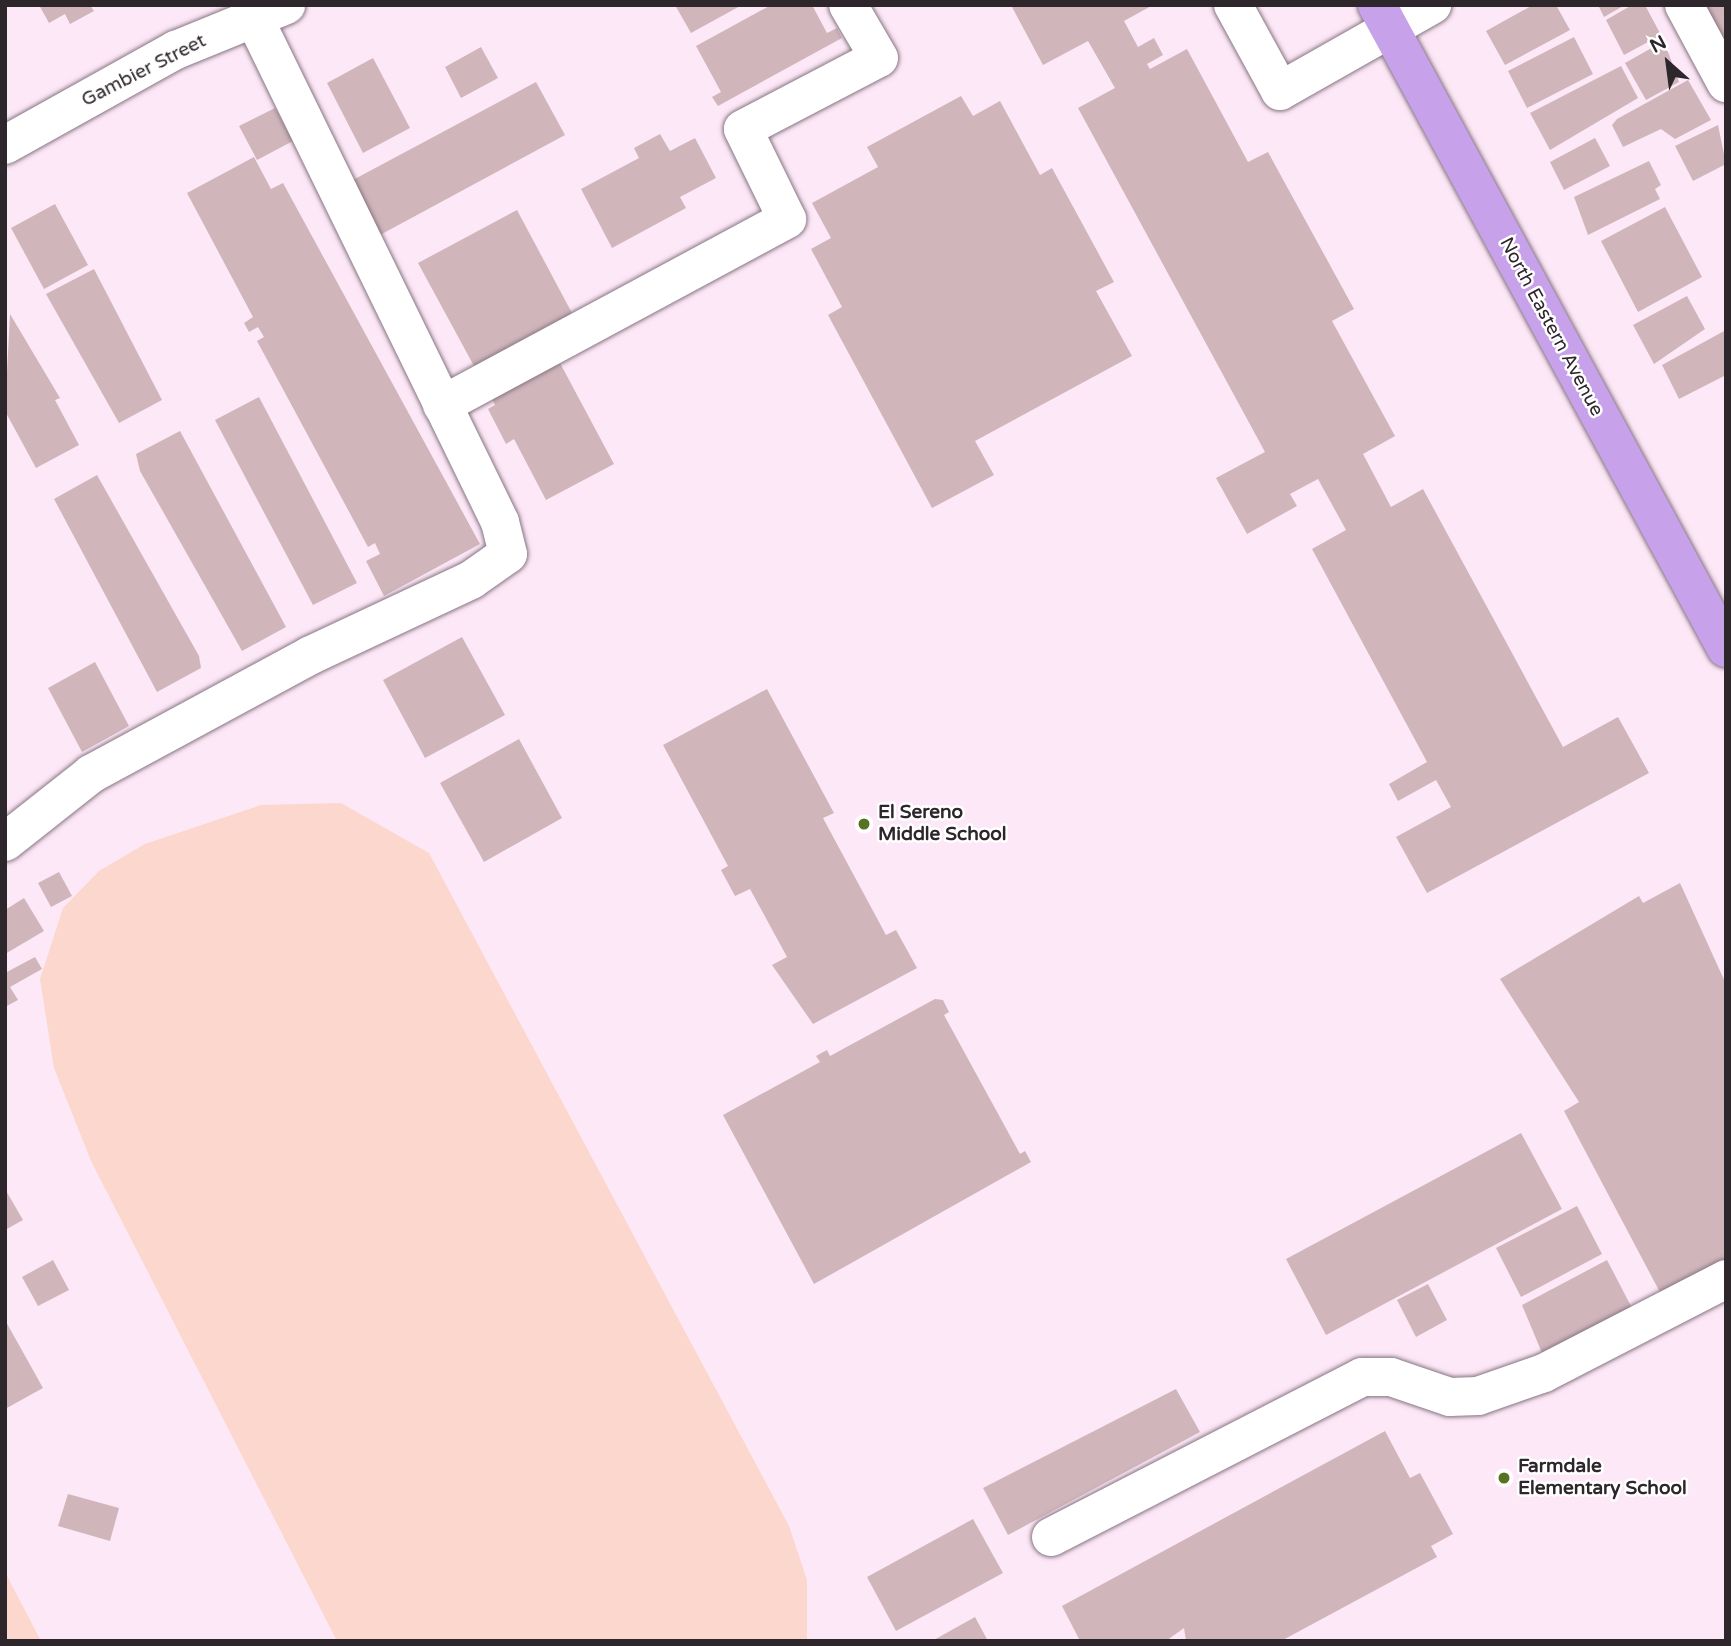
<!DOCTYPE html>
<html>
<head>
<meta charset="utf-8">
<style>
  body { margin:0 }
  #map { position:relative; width:1731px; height:1646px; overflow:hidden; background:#fde8f7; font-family:"Varela Round",sans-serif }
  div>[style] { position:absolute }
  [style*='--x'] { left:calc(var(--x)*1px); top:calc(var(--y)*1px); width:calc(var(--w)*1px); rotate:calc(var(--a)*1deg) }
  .green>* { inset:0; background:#fcd7cd }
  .building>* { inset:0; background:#d0b6bb }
  .roads { filter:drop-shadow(0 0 2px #877582) drop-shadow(0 0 2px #877582) }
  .minor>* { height:38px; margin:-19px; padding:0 19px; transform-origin:19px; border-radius:19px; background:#fff }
  .major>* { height:38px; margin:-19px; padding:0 19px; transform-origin:19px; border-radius:19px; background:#c7a1e9 }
  .dots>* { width:19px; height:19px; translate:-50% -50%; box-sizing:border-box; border:4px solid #fff; border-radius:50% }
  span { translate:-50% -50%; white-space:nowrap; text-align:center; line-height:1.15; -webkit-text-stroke:5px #fff; paint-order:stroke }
  .street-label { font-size:19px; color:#2d262b }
  .poi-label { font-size:19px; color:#2d262b; font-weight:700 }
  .left { translate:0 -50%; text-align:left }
  .frame { position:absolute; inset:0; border:7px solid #2d262b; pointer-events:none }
  .north { position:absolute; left:1633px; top:28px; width:70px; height:70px; -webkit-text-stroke:5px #fff; paint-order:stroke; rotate:332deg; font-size:19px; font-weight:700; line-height:28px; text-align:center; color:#2d262b }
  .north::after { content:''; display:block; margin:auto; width:24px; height:32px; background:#2d262b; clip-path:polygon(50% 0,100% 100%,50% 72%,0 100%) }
</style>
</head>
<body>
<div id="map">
  <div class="green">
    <div style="clip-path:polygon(341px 803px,429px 853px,789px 1526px,807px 1580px,807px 1641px,337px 1641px,91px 1161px,54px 1068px,40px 979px,63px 908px,99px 871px,145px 844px,261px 805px)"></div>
    <div style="clip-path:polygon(5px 1572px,41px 1641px,5px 1641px)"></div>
  </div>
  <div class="building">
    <div style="clip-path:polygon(39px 5px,90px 5px,94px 11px,70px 24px,65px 14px,49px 23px)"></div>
    <div style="clip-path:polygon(675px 5px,742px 5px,691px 33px)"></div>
    <div style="clip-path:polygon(771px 5px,812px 5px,827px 33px,837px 28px,842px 38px,718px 106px,712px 97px,721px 92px,696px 46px)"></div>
    <div style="clip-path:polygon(1011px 5px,1153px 5px,1124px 21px,1138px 47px,1154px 38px,1163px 55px,1147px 64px,1150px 69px,1187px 49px,1248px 162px,1268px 152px,1354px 309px,1332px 321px,1395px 436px,1363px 454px,1391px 507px,1423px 489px,1563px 747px,1618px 717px,1649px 773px,1427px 893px,1396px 837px,1451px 807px,1436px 780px,1398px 801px,1389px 784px,1427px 762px,1312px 549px,1346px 530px,1318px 479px,1290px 494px,1297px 506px,1247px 534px,1216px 478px,1265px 452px,1078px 108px,1115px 88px,1088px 41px,1043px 65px)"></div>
    <div style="clip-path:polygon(1533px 5px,1556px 5px,1570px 30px,1505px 65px,1486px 31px)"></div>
    <div style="clip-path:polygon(1598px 5px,1625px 5px,1604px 17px)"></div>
    <div style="clip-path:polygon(1632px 5px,1645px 5px,1661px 35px,1624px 55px,1606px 20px)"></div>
    <div style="clip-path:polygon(1701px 5px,1726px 5px,1726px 40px,1721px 43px)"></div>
    <div style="clip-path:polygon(1574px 37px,1593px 74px,1527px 108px,1508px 71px)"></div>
    <div style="clip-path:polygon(1664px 41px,1679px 82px,1646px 100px,1625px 63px)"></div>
    <div style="clip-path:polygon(481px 47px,498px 78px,461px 98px,445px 67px)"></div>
    <div style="clip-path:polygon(373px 58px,410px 128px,363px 153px,327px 83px)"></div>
    <div style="clip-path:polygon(1621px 66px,1638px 98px,1550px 150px,1530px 113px)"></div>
    <div style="clip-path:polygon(1688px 80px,1711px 120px,1675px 139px,1661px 129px,1623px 147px,1612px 125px,1617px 119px)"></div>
    <div style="clip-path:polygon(536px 82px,565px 135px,380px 235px,351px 181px)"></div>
    <div style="clip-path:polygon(961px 96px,973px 116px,1000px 101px,1040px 175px,1052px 168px,1114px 282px,1096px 291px,1132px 356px,975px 441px,994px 475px,932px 508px,828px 315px,842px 307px,811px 249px,831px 238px,812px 203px,878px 167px,867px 147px)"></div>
    <div style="clip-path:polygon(275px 108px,293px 141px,257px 160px,239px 126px)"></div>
    <div style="clip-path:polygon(1718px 125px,1726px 164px,1693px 181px,1675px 146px)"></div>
    <div style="clip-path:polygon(660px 134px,670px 151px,695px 138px,716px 178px,680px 197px,686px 208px,612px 248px,581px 189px,639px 158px,634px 148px)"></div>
    <div style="clip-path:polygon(1595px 138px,1610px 166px,1564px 190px,1550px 162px)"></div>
    <div style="clip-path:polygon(254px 157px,271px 189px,283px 183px,480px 544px,384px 596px,366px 561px,380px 554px,375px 543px,368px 547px,257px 341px,264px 337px,258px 327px,249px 332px,244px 323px,253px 317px,187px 193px)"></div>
    <div style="clip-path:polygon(1649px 161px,1661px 185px,1655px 189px,1660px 199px,1588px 235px,1574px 197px)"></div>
    <div style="clip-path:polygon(55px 204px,88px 265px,44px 289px,11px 228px)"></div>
    <div style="clip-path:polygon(1665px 207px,1702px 277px,1638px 312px,1601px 241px)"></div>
    <div style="clip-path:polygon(517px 210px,572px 313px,474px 366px,418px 263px)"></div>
    <div style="clip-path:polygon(94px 269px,162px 400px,119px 423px,46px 294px)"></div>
    <div style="clip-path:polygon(1687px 296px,1705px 329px,1654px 364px,1633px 325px)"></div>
    <div style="clip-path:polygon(10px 314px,60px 398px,55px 400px,79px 445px,36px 468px,5px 411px)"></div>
    <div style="clip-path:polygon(1726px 330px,1726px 375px,1679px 399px,1662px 365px)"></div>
    <div style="clip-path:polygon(560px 363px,614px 464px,546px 500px,514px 439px,506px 444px,488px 409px,495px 405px,492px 399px)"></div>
    <div style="clip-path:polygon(259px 397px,357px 583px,313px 605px,215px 420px)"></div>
    <div style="clip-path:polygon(180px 431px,286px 627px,242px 651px,140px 471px,136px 454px)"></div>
    <div style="clip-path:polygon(97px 475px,199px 656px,201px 668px,157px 692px,54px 499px)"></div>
    <div style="clip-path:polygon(462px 637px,505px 715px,425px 758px,383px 680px)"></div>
    <div style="clip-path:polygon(95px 662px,129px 726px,82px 752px,48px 688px)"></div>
    <div style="clip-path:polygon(767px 689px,834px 813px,823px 818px,886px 935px,896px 930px,917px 968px,813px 1024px,772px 965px,787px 957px,750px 889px,735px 896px,721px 870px,728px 866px,663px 745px)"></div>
    <div style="clip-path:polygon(519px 739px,562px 818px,484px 862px,440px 783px)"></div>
    <div style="clip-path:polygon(59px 872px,72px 896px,51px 907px,38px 883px)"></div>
    <div style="clip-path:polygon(1680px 883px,1726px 984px,1726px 1261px,1663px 1298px,1564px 1111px,1579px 1102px,1500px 979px,1639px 896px,1643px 903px)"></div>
    <div style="clip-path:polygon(24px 898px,44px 931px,5px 954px,5px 910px)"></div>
    <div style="clip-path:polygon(35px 957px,42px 969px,10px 987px,18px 1000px,5px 1007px,5px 973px)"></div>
    <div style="clip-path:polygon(935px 999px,943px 1000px,949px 1012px,944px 1015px,1020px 1154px,1025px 1151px,1031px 1162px,814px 1284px,723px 1115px,820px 1062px,816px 1056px,827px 1050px,830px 1056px)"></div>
    <div style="clip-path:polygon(1521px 1133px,1562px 1209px,1326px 1335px,1286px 1259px)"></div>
    <div style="clip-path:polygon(5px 1189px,23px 1220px,5px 1230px)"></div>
    <div style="clip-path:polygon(1577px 1206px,1602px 1254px,1521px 1297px,1496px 1248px)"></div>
    <div style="clip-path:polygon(53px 1260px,69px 1290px,38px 1306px,22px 1277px)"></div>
    <div style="clip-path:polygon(1607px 1260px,1632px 1308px,1542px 1353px,1522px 1305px)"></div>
    <div style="clip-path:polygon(1428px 1284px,1447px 1320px,1416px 1337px,1397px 1300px)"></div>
    <div style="clip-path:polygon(5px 1320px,43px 1388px,5px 1409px)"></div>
    <div style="clip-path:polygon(1176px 1389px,1200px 1432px,1008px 1535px,983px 1488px)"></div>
    <div style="clip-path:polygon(1385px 1431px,1410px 1478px,1420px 1473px,1453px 1534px,1431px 1546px,1437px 1557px,1281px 1641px,1186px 1641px,1184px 1628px,1166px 1641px,1080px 1641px,1062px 1606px)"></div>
    <div style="clip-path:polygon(68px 1494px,119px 1508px,110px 1541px,58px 1526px)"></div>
    <div style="clip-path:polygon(973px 1519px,1003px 1573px,896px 1631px,867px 1577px)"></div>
    <div style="clip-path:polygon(975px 1617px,988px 1641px,932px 1641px)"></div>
  </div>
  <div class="roads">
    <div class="minor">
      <div style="--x:1233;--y:5;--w:98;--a:61.3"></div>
      <div style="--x:1280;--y:91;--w:175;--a:-29.5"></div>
      <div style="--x:1684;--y:5;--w:89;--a:61.7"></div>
      <div style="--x:5;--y:145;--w:196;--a:-29.1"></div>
      <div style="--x:176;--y:50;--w:119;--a:-22.2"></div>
      <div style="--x:442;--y:405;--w:392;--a:-28.3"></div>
      <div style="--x:787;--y:219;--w:100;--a:-116.1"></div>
      <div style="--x:743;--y:129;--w:153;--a:-27.6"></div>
      <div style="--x:879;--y:58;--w:61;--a:-120.3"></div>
      <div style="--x:5;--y:842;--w:110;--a:-38.3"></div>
      <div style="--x:91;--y:774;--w:248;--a:-28.4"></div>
      <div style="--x:309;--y:656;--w:179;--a:-25.1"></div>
      <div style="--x:471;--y:580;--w:45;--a:-35.1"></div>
      <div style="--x:508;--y:554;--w:33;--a:-104"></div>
      <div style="--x:500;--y:522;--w:561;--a:-116.02"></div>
      <div style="--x:1051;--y:1537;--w:350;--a:-27.2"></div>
      <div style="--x:1362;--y:1377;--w:29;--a:0"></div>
      <div style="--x:1391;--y:1377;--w:62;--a:18.7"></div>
      <div style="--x:1450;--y:1397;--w:28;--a:-2"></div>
      <div style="--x:1478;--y:1396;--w:70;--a:-19.2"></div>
      <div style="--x:1544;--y:1373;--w:205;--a:-27.3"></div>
    </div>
    <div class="major">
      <div style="--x:1377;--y:5;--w:732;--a:61.51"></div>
    </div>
  </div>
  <div class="dots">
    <div style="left:864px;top:824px;background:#587225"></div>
    <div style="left:1504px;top:1478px;background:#587225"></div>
  </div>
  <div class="street-label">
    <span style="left:144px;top:71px;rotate:-27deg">Gambier Street</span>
    <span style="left:1551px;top:327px;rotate:62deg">North Eastern Avenue</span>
  </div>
  <div class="poi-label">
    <span class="left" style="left:878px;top:824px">El Sereno<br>Middle School</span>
    <span class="left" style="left:1518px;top:1478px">Farmdale<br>Elementary School</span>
  </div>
  <div class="frame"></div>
  <div class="north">N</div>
</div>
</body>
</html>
